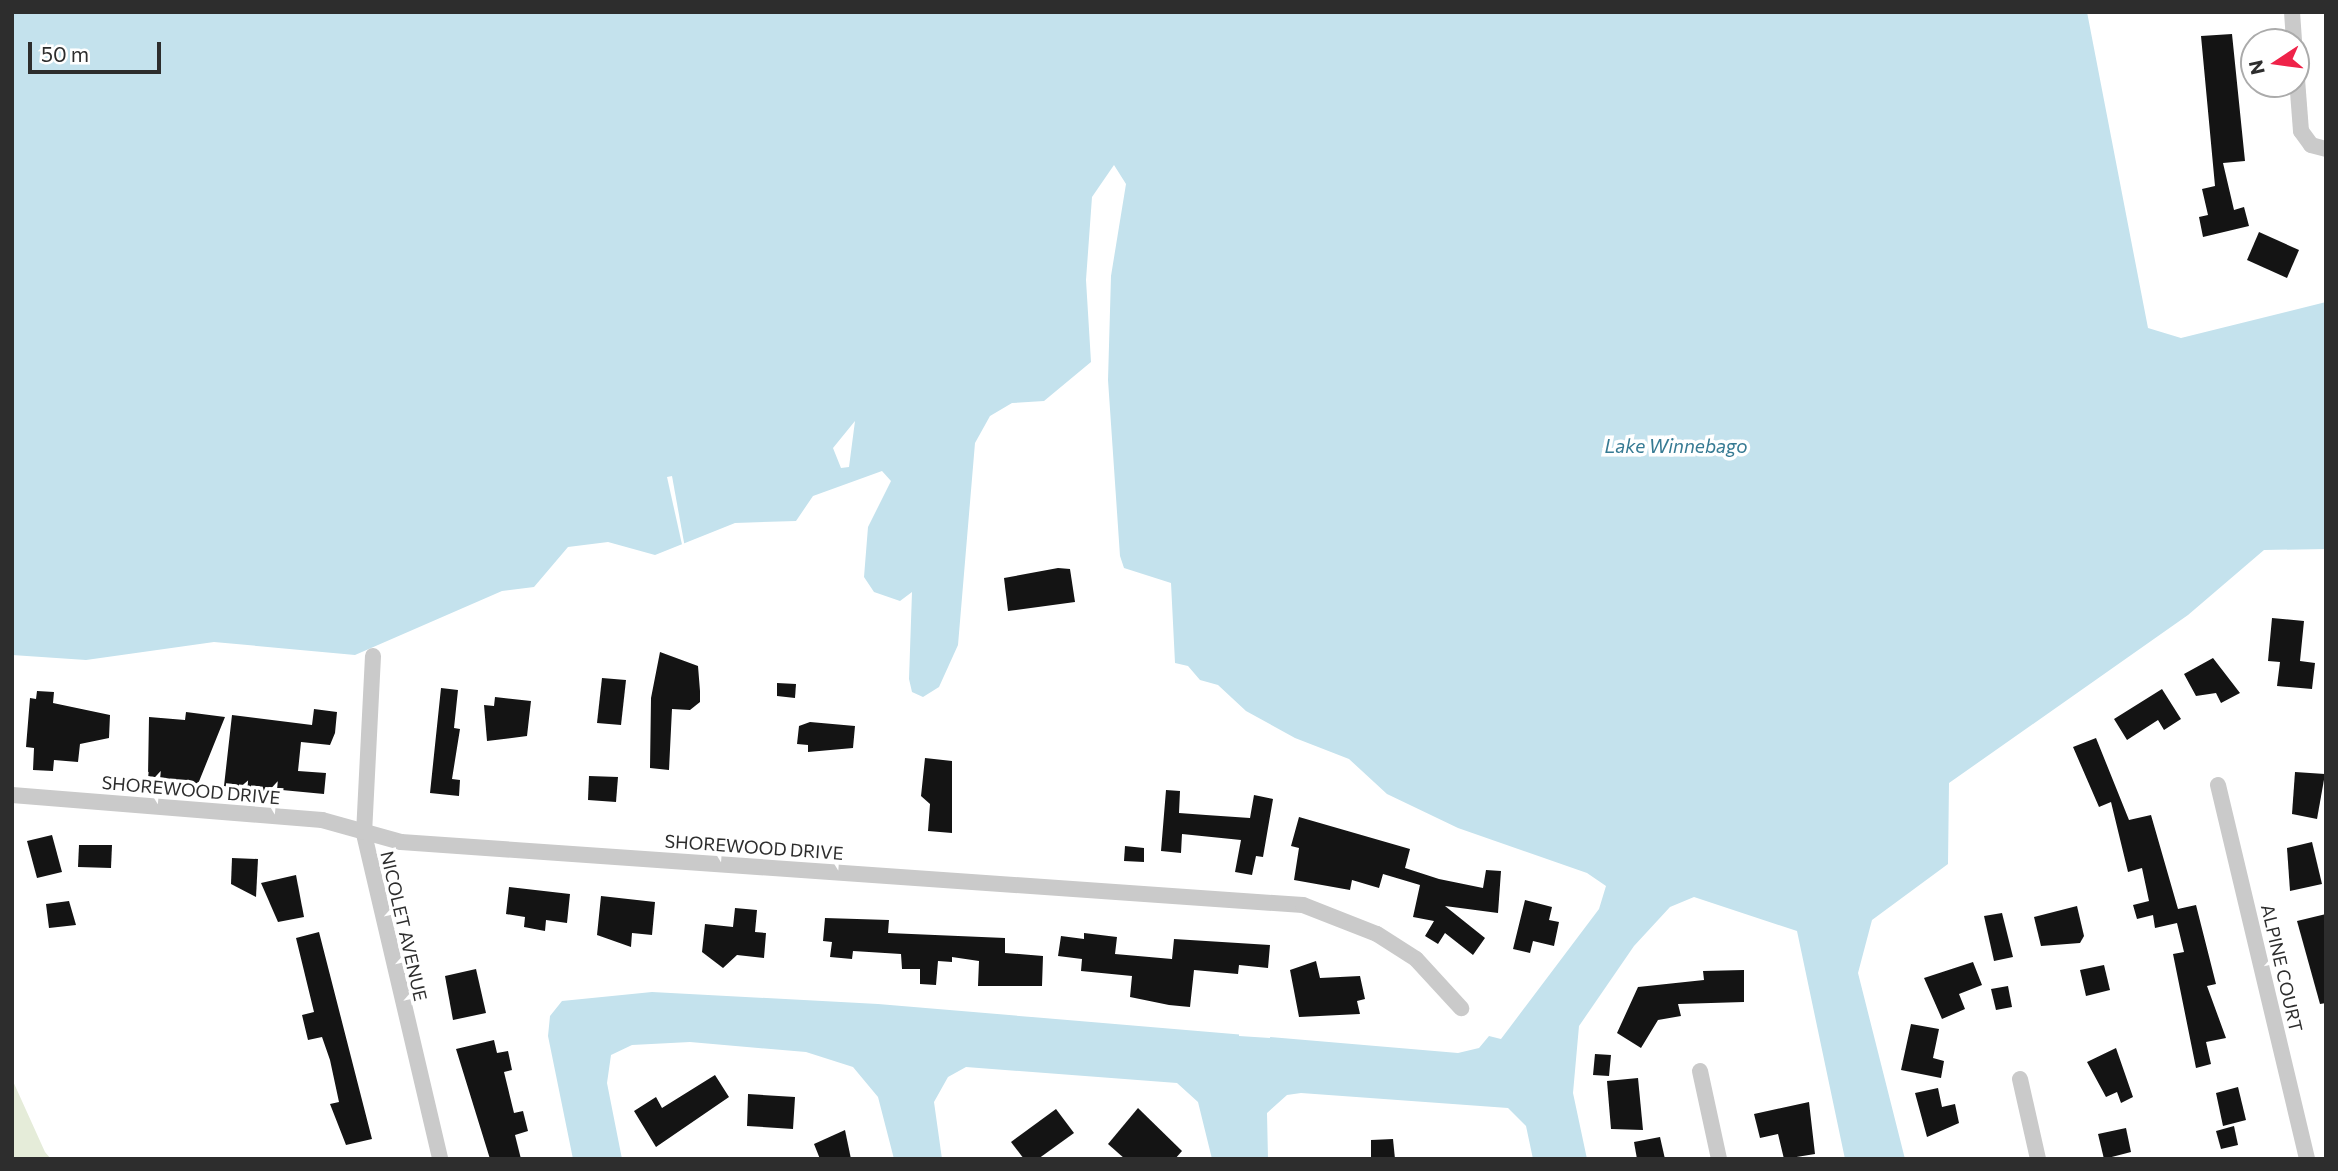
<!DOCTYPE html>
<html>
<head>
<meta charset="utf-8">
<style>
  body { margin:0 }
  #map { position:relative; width:2338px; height:1171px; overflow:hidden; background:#fff; font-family:Commissioner,sans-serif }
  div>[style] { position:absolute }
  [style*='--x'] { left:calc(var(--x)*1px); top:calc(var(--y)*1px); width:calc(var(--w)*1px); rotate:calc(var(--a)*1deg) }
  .green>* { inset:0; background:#e5ecd9 }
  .water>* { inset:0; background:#c4e2ed }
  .pier>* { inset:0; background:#fff }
  .building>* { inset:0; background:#141414 }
  .minor>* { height:16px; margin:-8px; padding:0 8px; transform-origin:8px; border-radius:8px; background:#cacaca }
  span { translate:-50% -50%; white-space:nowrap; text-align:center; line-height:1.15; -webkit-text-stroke:7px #fff; paint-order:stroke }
  .street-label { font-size:18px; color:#2d2d2d }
  .water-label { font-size:19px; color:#367a93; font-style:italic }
  .frame { position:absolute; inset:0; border:14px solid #2d2d2d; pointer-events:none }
  .north { position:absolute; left:2240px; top:28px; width:70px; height:70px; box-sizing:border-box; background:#fff; border:2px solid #ababab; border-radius:50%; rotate:257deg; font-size:19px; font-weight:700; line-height:28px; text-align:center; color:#2d2d2d }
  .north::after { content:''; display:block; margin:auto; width:24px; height:32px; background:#ef2349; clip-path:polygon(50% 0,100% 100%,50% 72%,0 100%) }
  .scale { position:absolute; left:28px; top:42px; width:133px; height:32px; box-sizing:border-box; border:4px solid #2d2d2d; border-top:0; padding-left:9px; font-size:21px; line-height:24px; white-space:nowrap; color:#2d2d2d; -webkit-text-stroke:5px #fff; paint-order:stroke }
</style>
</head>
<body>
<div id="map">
  <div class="green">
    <div style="clip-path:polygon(12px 1079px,45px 1152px,51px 1159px,12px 1159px)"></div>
  </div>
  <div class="water">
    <div style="clip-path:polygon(evenodd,12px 12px,2087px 12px,2148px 328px,2181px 338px,2326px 302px,2326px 549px,2264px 550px,2188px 615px,1949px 783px,1948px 864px,1872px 920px,1858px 973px,1905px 1159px,1845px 1159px,1797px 931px,1694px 897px,1670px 907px,1634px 946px,1579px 1026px,1573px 1093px,1587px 1159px,1533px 1159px,1526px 1126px,1508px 1108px,1301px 1093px,1287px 1095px,1267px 1113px,1268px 1159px,1212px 1159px,1198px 1102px,1177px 1083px,966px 1067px,948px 1077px,934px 1102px,942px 1159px,894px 1159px,878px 1097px,853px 1067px,806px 1052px,690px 1042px,632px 1045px,611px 1055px,607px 1083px,622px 1159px,573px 1159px,548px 1036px,550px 1016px,562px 1001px,652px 992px,878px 1004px,1458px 1053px,1479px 1048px,1489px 1036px,1501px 1039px,1599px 909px,1606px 886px,1587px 873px,1458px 828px,1387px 794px,1349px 759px,1295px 738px,1246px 711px,1218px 685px,1200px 680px,1188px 666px,1175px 663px,1171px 583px,1124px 568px,1120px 556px,1108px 380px,1111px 276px,1126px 184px,1114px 165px,1092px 197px,1086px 280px,1091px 362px,1044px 401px,1012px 403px,990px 416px,975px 443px,958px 645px,939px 687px,923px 697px,912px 692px,909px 679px,912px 592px,900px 601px,874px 592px,864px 577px,868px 527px,891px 481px,882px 471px,813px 496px,796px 521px,735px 523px,655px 555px,608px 542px,568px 547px,534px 587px,502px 591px,355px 655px,214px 642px,86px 660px,12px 655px,12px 12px,855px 421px,849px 467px,841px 468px,833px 448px,855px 421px)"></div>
  </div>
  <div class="pier">
    <div style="clip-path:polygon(672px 476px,685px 548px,683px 549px,667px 477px)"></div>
    <div style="clip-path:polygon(1239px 1028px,1270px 1031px,1270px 1038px,1239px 1036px)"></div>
  </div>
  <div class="building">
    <div style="clip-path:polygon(2232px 34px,2245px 161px,2223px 163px,2234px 210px,2244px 207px,2249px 226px,2203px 237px,2199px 217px,2208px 215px,2202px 189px,2215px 186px,2201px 36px)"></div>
    <div style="clip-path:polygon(2259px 232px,2299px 250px,2287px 278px,2247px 260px)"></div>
    <div style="clip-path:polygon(1058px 568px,1070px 569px,1075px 602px,1008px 611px,1004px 578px)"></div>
    <div style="clip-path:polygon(2272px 618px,2304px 621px,2300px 661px,2315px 663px,2312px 689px,2277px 686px,2280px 662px,2268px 661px)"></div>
    <div style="clip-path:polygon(660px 652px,698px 666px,700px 691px,700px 702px,690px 710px,672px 709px,669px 770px,650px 768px,651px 698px)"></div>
    <div style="clip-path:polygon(2213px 658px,2240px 693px,2221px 703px,2216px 693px,2196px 696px,2184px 674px)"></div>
    <div style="clip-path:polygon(602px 678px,626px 680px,621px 725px,597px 723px)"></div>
    <div style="clip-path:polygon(777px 683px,796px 684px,795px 698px,777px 696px)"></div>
    <div style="clip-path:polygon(441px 688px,458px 690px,454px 728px,460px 729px,452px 779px,460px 780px,459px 796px,430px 793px)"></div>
    <div style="clip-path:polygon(2162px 689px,2181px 719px,2164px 730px,2158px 720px,2127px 740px,2114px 719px)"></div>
    <div style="clip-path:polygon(37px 691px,54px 692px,53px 703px,110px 715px,109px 738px,80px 744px,78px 762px,54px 760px,53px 771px,33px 770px,34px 748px,26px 747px,30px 698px,36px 699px)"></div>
    <div style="clip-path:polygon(495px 697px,531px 701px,527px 736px,487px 741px,484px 705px,494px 706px)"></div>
    <div style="clip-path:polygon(314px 709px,337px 712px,335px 733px,330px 745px,301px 742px,298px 771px,326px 773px,324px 794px,282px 790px,281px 796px,224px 786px,232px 715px,312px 725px)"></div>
    <div style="clip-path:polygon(186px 712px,225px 717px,198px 784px,148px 776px,149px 717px,185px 720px)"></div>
    <div style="clip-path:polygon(810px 722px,855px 726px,853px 748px,808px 752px,808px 745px,797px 744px,799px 726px)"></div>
    <div style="clip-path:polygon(2096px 738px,2129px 820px,2151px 815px,2178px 909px,2196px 905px,2216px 984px,2207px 986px,2226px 1038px,2206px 1042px,2211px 1064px,2196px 1068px,2173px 954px,2184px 952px,2177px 923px,2155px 928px,2153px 915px,2137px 919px,2133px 905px,2149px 901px,2142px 868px,2128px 872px,2111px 802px,2099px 807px,2073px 747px)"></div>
    <div style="clip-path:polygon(925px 758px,952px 761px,952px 833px,928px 831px,930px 804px,921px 796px)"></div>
    <div style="clip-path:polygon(2295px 772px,2325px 774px,2317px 819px,2292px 814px)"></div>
    <div style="clip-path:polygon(589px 776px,618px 777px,616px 802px,588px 800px)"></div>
    <div style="clip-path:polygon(1166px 790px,1180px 791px,1179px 813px,1206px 815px,1250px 818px,1254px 795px,1273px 799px,1263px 857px,1256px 856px,1252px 875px,1235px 872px,1241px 840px,1182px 834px,1181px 853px,1161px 851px)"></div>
    <div style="clip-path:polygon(1299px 817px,1410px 849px,1405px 868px,1439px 879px,1483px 888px,1486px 870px,1501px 871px,1498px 913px,1445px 906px,1485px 938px,1473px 955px,1445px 933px,1438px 944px,1425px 936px,1434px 921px,1413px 917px,1420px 885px,1383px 874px,1379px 888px,1352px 880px,1350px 890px,1294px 880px,1299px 848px,1291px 846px)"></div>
    <div style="clip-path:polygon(52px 835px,62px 872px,37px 878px,27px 841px)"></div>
    <div style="clip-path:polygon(2312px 842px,2322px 884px,2290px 891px,2287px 848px)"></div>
    <div style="clip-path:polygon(79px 845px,112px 845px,111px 868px,78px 867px)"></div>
    <div style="clip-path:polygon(1125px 846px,1144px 848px,1144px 862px,1124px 861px)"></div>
    <div style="clip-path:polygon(232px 858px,258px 859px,256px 897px,231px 884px)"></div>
    <div style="clip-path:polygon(296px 875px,304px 917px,278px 922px,261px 883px)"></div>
    <div style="clip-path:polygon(509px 887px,570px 894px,567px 923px,546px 920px,545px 931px,524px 927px,525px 917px,506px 914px)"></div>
    <div style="clip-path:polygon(601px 896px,655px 902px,652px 935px,632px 933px,631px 947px,597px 935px)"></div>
    <div style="clip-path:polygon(1525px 900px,1552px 907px,1549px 920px,1559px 922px,1554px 946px,1533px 941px,1530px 953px,1513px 949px)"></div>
    <div style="clip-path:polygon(69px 901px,76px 925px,49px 928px,46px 904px)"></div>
    <div style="clip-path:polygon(2077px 906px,2084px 936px,2080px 943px,2041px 946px,2034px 917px)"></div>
    <div style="clip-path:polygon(735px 908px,757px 910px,755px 932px,766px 933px,764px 958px,737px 955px,723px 968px,702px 952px,705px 924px,733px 927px)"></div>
    <div style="clip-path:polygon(2002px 913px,2013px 957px,1994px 961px,1984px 916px)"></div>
    <div style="clip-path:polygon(2326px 914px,2326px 1003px,2320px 1004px,2297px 921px)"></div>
    <div style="clip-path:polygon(825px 918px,889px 920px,888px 933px,1005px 938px,1005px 953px,1043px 956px,1042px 986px,978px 986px,979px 961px,952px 957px,952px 962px,938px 961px,936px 985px,920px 984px,920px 969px,902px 969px,901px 954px,853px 951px,852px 959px,830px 957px,832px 942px,823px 941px)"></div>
    <div style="clip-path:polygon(319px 932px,372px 1139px,346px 1145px,330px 1104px,339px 1102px,330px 1060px,322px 1037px,308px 1040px,302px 1015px,314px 1012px,296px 938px)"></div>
    <div style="clip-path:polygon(1084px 933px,1117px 937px,1115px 954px,1172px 959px,1174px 939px,1270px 945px,1268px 968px,1239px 965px,1238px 974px,1194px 970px,1190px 1007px,1169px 1005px,1130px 997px,1132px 976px,1081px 971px,1082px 959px,1058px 956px,1061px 936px,1084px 939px)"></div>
    <div style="clip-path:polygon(1316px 961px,1320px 978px,1360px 976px,1365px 999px,1357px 1001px,1360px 1014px,1299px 1017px,1290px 970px)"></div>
    <div style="clip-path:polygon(1973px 962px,1982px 985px,1959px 994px,1965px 1009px,1942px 1019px,1924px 978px)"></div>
    <div style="clip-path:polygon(2104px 965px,2110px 990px,2086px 996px,2080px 970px)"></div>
    <div style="clip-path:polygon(476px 969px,486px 1013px,453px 1020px,445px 976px)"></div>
    <div style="clip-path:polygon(1744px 970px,1744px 1002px,1678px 1004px,1681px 1016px,1658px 1020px,1641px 1048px,1617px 1033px,1638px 987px,1704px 980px,1703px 971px)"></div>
    <div style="clip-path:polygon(2008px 986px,2012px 1007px,1996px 1010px,1991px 989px)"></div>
    <div style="clip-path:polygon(1911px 1024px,1939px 1029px,1933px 1058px,1944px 1061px,1941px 1078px,1901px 1070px)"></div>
    <div style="clip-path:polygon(494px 1040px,497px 1053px,508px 1051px,512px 1070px,504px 1072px,514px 1113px,523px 1111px,528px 1131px,515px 1135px,521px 1159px,490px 1159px,456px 1049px)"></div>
    <div style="clip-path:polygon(2116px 1048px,2133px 1097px,2121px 1103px,2117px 1092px,2106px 1097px,2087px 1062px)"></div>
    <div style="clip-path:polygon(1595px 1054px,1611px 1055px,1609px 1076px,1593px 1075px)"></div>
    <div style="clip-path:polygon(715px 1075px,729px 1097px,656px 1147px,634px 1111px,656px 1097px,662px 1108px)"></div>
    <div style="clip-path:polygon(1638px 1078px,1643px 1130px,1611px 1129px,1607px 1081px)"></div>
    <div style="clip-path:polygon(2238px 1087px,2246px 1120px,2223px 1126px,2216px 1093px)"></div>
    <div style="clip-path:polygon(1938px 1088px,1942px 1107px,1955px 1104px,1959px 1123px,1927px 1137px,1915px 1093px)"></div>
    <div style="clip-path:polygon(748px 1094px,795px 1097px,793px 1129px,747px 1126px)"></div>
    <div style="clip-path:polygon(1809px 1102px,1815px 1154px,1784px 1159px,1778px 1134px,1760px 1138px,1754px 1114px)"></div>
    <div style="clip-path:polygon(1138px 1108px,1182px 1151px,1175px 1159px,1125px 1159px,1108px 1144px)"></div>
    <div style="clip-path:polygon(1056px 1109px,1074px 1133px,1038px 1159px,1024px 1159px,1011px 1142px)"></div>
    <div style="clip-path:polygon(2234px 1126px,2238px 1145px,2221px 1149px,2216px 1131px)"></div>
    <div style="clip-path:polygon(2126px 1128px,2131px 1152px,2104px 1159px,2098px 1134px)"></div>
    <div style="clip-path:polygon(845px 1130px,851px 1159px,820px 1159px,814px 1144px)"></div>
    <div style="clip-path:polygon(1660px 1137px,1665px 1159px,1637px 1159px,1634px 1142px)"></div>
    <div style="clip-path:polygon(1393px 1139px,1395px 1159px,1371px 1159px,1371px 1140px)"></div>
  </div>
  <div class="minor">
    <div style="--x:2292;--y:12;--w:30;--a:86"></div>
    <div style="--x:2296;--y:66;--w:65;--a:85.6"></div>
    <div style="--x:2301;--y:131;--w:17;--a:54"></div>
    <div style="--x:2311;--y:145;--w:16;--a:15"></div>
    <div style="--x:373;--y:656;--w:178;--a:92.9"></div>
    <div style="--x:364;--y:834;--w:334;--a:76.8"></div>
    <div style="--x:2218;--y:785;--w:384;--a:76.6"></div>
    <div style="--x:12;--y:795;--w:311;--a:4.6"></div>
    <div style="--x:322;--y:820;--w:82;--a:15.6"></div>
    <div style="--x:401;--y:842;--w:904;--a:4"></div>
    <div style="--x:1303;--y:905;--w:79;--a:21.4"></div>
    <div style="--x:1377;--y:934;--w:46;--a:32.7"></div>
    <div style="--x:1416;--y:959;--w:67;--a:47.4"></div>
    <div style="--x:1700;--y:1071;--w:90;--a:77.8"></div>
    <div style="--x:2020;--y:1079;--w:82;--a:77.3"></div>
  </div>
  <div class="street-label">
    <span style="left:191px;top:790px;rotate:5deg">SHOREWOOD DRIVE</span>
    <span style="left:754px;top:847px;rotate:4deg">SHOREWOOD DRIVE</span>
    <span style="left:404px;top:926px;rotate:77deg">NICOLET AVENUE</span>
    <span style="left:2282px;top:968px;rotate:77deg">ALPINE COURT</span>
  </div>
  <div class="water-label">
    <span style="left:1676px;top:446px">Lake Winnebago</span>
  </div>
  <div class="frame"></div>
  <div class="north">N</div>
  <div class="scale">50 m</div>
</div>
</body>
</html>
